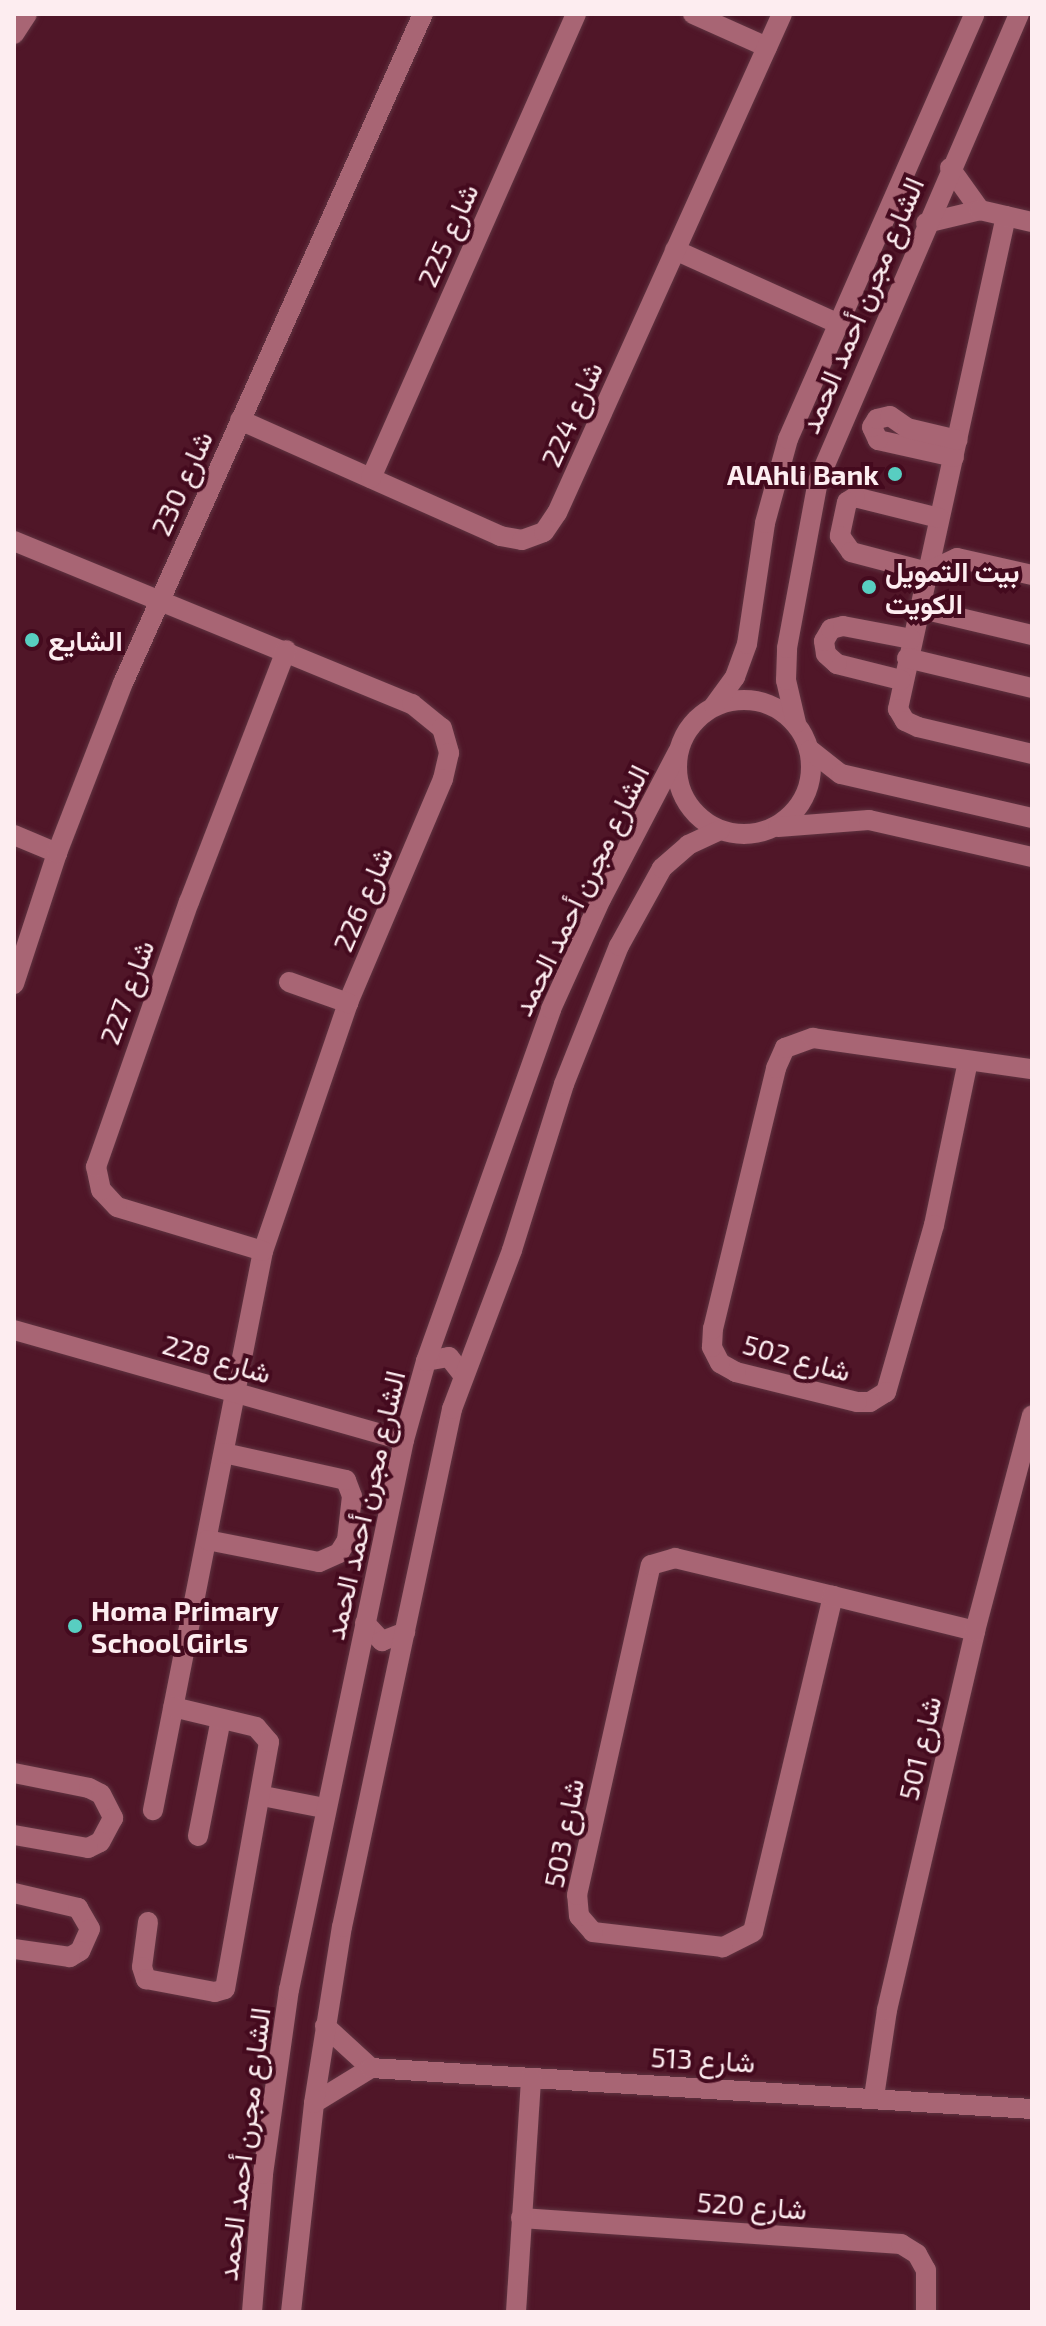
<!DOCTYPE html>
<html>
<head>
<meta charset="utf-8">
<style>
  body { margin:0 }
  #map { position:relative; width:1046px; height:2326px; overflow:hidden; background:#501628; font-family:"Exo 2",Vazirmatn,sans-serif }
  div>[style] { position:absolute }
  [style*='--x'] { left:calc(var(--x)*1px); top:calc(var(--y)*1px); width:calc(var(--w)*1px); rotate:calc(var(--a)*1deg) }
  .roads { filter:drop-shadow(0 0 2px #5f3441) drop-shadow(0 0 2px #5f3441) }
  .minor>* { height:20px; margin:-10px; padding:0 10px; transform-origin:10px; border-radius:10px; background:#a86574 }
  .minor>.ring { margin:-10px; padding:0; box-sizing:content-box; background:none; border:20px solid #a86574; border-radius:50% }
  .dots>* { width:22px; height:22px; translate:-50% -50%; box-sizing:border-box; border:4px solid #440a1e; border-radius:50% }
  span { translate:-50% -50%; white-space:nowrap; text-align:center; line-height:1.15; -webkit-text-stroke:8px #440a1e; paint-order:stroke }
  .street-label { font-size:28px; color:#fdedf0 }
  .poi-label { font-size:28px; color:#fdedf0; font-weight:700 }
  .right { translate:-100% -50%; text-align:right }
  .left { translate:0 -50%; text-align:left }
  .frame { position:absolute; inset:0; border:16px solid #fdedf0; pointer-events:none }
</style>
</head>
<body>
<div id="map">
  <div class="roads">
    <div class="minor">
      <div style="--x:693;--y:14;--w:81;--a:24"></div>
      <div style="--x:14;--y:34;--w:24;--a:-57"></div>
      <div style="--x:950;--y:168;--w:52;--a:54.5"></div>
      <div style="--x:1006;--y:216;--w:505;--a:102.36"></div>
      <div style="--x:898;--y:709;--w:14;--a:60"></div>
      <div style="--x:905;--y:721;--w:14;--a:25"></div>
      <div style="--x:918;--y:727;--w:117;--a:13.3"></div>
      <div style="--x:926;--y:223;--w:56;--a:-13.5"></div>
      <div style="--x:980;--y:210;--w:53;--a:13"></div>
      <div style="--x:675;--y:250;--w:178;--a:24.3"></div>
      <div style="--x:240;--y:420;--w:285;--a:24"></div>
      <div style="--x:500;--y:536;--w:22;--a:10"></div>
      <div style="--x:522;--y:540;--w:23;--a:-20"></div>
      <div style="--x:544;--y:532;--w:23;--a:-56"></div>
      <div style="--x:557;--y:513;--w:547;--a:-65.73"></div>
      <div style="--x:954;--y:457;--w:78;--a:-167.4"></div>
      <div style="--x:878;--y:440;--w:14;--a:-115"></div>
      <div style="--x:872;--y:427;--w:9;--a:-58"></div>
      <div style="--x:877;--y:419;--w:13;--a:-13"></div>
      <div style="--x:890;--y:416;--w:21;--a:35"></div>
      <div style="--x:907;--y:428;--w:52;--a:13.2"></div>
      <div style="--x:371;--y:478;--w:507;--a:-66.16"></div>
      <div style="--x:939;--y:518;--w:87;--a:-166"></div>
      <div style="--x:855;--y:497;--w:9;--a:148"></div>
      <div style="--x:847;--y:502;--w:35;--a:102"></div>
      <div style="--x:840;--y:536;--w:19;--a:55"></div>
      <div style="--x:851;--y:552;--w:79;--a:14.7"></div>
      <div style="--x:927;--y:572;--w:33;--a:-25"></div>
      <div style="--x:957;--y:558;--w:77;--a:12.8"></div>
      <div style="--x:14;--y:541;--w:430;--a:22.3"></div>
      <div style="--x:412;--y:704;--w:38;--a:39"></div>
      <div style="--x:442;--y:728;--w:26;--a:74"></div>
      <div style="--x:449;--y:753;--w:27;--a:103"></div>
      <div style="--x:443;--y:779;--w:243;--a:113"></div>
      <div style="--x:348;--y:1003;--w:262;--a:108.9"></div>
      <div style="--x:263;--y:1251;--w:570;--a:101.13"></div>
      <div style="--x:918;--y:608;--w:117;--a:13.3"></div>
      <div style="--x:907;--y:658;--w:129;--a:13.5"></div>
      <div style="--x:901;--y:680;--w:66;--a:-166"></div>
      <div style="--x:837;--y:664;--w:15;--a:-138"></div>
      <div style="--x:826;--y:654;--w:13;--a:-99"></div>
      <div style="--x:824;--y:641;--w:14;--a:-60"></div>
      <div style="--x:831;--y:629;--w:12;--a:-14"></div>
      <div style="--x:843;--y:626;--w:69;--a:10.8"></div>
      <div class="ring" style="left:677px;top:700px;width:114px;height:114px"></div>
      <div style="--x:714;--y:706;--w:36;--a:-54"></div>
      <div style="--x:735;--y:677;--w:35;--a:-70"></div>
      <div style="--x:747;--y:644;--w:122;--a:-81.5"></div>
      <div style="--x:765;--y:523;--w:87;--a:-74.7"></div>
      <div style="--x:788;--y:439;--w:464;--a:-66.3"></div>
      <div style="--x:796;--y:723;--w:44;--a:-103.1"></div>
      <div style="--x:786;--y:680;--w:32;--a:-88"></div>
      <div style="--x:787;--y:648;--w:170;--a:-79.5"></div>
      <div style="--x:818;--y:481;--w:508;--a:-66.71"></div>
      <div style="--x:810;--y:750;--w:39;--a:38"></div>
      <div style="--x:841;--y:774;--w:196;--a:13"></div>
      <div style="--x:778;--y:827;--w:91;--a:-4.4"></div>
      <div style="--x:869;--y:820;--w:167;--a:12.8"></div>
      <div style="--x:14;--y:835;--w:47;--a:22.7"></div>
      <div style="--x:289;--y:982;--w:63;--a:19.6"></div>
      <div style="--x:14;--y:984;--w:138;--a:-71.8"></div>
      <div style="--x:57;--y:853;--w:182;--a:-68.8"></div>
      <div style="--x:123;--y:683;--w:733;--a:-65.85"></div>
      <div style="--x:968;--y:1061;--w:167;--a:101.7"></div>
      <div style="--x:934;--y:1225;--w:174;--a:106"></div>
      <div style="--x:886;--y:1392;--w:19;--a:148"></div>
      <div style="--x:870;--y:1402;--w:13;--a:180"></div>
      <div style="--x:857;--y:1402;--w:125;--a:-166.1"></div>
      <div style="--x:736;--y:1372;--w:18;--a:-151"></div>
      <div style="--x:720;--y:1363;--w:18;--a:-117"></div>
      <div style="--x:712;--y:1347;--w:18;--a:-87"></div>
      <div style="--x:713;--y:1329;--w:268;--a:-76.4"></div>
      <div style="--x:776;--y:1068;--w:22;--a:-66"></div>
      <div style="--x:785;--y:1048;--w:30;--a:-20"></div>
      <div style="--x:813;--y:1038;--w:221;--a:8.1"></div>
      <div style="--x:263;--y:1251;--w:152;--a:-163.2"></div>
      <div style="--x:117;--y:1207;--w:23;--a:-133"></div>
      <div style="--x:101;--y:1190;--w:24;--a:-102"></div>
      <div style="--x:96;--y:1167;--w:281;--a:-70.7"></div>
      <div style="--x:189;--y:902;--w:270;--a:-68.9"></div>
      <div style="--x:14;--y:1330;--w:405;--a:15.8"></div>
      <div style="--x:426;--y:1361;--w:23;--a:-10"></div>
      <div style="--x:449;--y:1357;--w:23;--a:52"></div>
      <div style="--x:207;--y:1540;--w:114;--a:11.1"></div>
      <div style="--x:319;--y:1562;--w:22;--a:-24"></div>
      <div style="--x:339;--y:1553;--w:15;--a:-58"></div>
      <div style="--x:347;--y:1540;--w:44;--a:-83.5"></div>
      <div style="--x:352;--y:1496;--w:17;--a:-111"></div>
      <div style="--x:346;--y:1480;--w:125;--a:-167.5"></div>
      <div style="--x:833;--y:1596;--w:345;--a:103.4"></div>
      <div style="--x:753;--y:1932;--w:34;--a:153"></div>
      <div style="--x:723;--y:1947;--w:131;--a:-173.4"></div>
      <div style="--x:593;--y:1932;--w:21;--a:-131"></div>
      <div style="--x:579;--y:1916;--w:21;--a:-95"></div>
      <div style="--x:577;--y:1895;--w:338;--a:-77.4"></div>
      <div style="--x:651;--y:1565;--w:25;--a:-16"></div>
      <div style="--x:675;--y:1558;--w:163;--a:13.5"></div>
      <div style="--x:833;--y:1596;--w:146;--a:13.8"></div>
      <div style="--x:365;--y:1623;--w:25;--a:47"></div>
      <div style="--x:382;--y:1641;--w:25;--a:-21"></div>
      <div style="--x:14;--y:1773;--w:76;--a:11.3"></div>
      <div style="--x:89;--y:1788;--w:13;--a:27"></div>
      <div style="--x:101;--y:1794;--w:27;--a:63"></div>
      <div style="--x:113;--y:1818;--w:27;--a:118"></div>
      <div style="--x:100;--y:1842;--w:13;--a:153"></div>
      <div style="--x:88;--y:1848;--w:75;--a:-170"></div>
      <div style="--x:263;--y:1796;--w:62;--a:11.1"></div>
      <div style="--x:198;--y:1836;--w:119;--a:-78.9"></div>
      <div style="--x:14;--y:1893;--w:66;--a:13.2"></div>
      <div style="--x:78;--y:1908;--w:24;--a:60"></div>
      <div style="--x:90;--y:1929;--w:24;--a:114"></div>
      <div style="--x:80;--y:1951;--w:12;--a:149"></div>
      <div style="--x:70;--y:1957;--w:57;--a:-171.9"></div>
      <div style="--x:148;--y:1922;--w:45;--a:97.6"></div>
      <div style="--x:142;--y:1967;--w:13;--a:72"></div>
      <div style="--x:146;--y:1979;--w:70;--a:10.7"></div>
      <div style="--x:215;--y:1992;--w:10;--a:-17"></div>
      <div style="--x:225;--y:1989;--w:251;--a:-79.9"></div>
      <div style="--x:269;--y:1742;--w:20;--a:-131"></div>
      <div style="--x:256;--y:1727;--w:85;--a:-166.5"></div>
      <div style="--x:325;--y:2026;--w:62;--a:42.4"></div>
      <div style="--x:874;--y:2097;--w:88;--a:-81.5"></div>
      <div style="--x:887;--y:2010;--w:389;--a:-76.9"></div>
      <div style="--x:975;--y:1631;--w:223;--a:-75.2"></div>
      <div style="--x:314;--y:2103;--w:67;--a:-31.6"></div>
      <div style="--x:371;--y:2068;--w:662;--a:3.55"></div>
      <div style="--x:521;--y:2218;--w:381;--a:3.9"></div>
      <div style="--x:901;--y:2244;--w:19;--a:32"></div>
      <div style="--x:917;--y:2254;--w:18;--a:61"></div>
      <div style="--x:926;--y:2270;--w:42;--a:90"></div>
      <div style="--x:252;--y:2312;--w:138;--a:-85.4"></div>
      <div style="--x:263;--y:2174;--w:186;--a:-82"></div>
      <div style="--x:289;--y:1990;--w:562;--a:-78.19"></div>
      <div style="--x:404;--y:1440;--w:82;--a:-74.4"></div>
      <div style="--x:426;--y:1361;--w:374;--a:-70.4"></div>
      <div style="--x:551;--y:1009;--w:121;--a:-65.6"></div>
      <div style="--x:601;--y:899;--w:166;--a:-62.4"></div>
      <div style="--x:291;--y:2312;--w:210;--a:-83.7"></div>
      <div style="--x:314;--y:2103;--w:178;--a:-81"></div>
      <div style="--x:342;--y:1927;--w:530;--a:-78.01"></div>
      <div style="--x:452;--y:1409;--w:170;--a:-69.3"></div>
      <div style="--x:512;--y:1250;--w:174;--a:-72.6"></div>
      <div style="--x:564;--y:1084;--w:149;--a:-68.3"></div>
      <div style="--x:619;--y:946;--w:89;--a:-61.1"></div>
      <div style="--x:662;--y:868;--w:35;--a:-41"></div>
      <div style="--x:688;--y:845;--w:35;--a:-25"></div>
      <div style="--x:516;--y:2312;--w:234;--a:-86.3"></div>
    </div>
  </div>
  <div class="dots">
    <div style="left:895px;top:474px;background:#58cec1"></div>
    <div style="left:869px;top:587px;background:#58cec1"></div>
    <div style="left:32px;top:640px;background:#58cec1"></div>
    <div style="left:75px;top:1626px;background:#58cec1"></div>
  </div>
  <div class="street-label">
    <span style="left:447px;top:235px;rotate:-66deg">شارع 225</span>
    <span style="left:861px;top:305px;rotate:-67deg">الشارع مجرن أحمد الحمد</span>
    <span style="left:571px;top:414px;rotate:-66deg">شارع 224</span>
    <span style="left:181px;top:483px;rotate:-66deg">شارع 230</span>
    <span style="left:580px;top:890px;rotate:-64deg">الشارع مجرن أحمد الحمد</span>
    <span style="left:362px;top:899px;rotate:-67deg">شارع 226</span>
    <span style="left:126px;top:992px;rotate:-70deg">شارع 227</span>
    <span style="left:797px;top:1357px;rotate:15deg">شارع 502</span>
    <span style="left:217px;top:1358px;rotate:16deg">شارع 228</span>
    <span style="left:364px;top:1505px;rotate:-77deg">الشارع مجرن أحمد الحمد</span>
    <span style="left:919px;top:1748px;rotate:-77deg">شارع 501</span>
    <span style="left:563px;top:1833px;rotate:-79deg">شارع 503</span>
    <span style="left:703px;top:2059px;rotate:3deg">شارع 513</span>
    <span style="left:243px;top:2144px;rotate:-83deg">الشارع مجرن أحمد الحمد</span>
    <span style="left:752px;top:2205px;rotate:4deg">شارع 520</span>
  </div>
  <div class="poi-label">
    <span class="right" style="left:879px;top:474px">AlAhli Bank</span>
    <span class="left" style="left:885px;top:587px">بيت التمويل<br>الكويت</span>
    <span class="left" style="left:48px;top:640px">الشايع</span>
    <span class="left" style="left:91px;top:1626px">Homa Primary<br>School Girls</span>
  </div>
  <div class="frame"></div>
</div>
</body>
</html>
